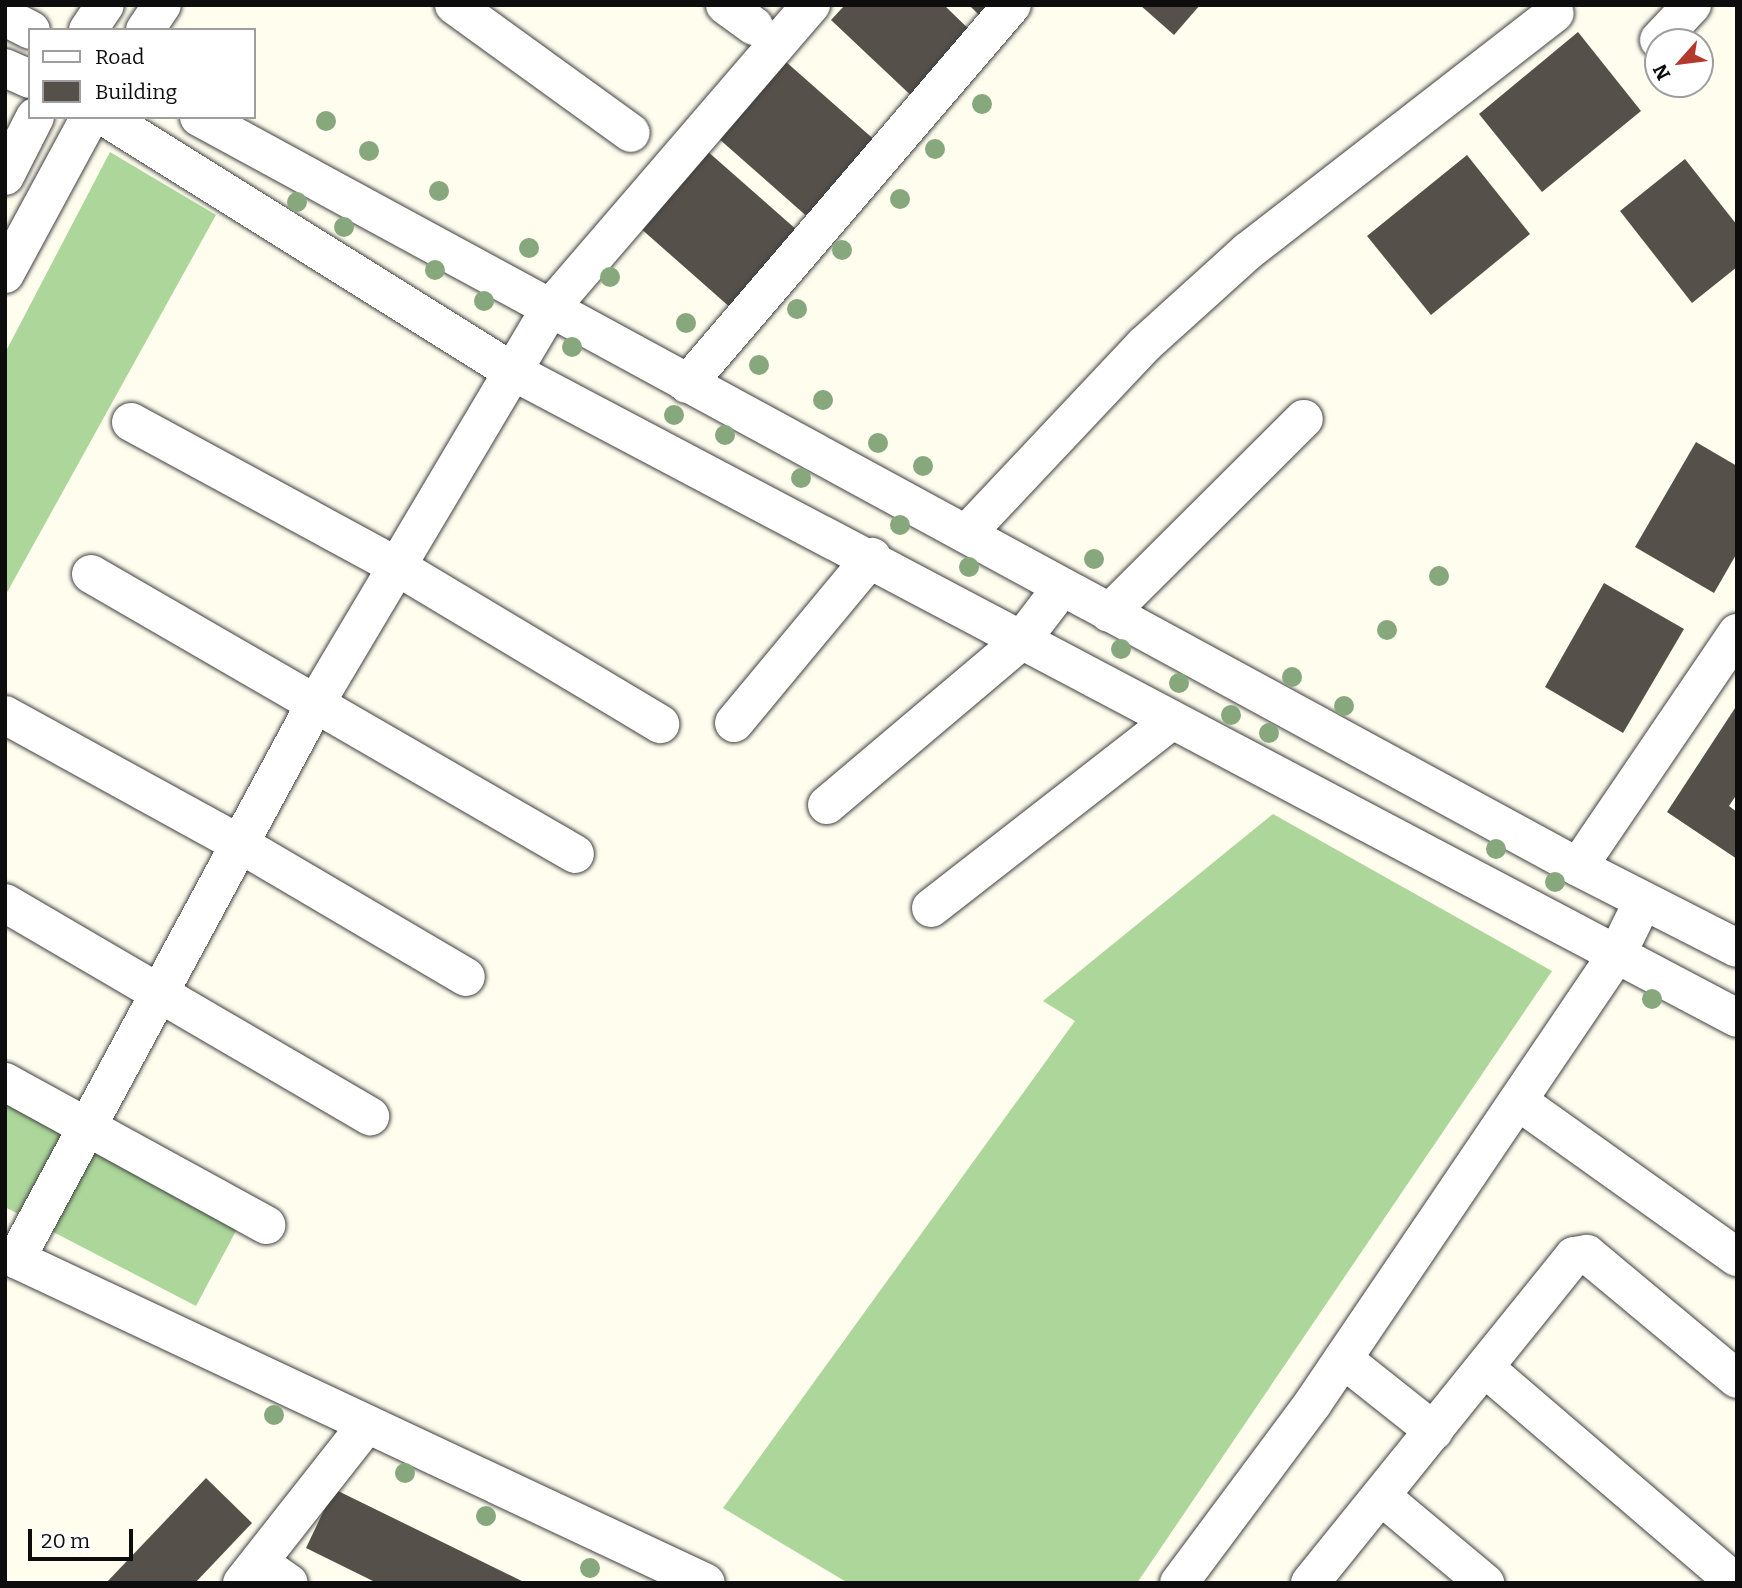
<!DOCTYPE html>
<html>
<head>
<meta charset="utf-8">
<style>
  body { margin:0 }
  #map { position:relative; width:1742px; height:1588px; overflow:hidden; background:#fefdee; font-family:Bitter,serif }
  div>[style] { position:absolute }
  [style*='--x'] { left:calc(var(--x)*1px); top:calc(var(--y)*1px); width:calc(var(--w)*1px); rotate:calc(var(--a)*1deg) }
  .forest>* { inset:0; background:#acd69a }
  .building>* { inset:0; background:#55504a }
  .roads { filter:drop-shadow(0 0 2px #404040) drop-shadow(0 0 2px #404040) }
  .minor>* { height:38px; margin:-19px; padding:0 19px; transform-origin:19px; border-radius:19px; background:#fff }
  .trees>* { width:20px; height:20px; margin:-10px; border-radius:50%; background:#87a77d }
  span { translate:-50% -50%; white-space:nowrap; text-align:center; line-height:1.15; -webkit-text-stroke:7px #fff; paint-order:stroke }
  .frame { position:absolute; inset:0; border:7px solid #0d0d0d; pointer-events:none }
  .legend { position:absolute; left:28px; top:28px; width:228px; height:91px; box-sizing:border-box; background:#fff; border:2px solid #9e9e9e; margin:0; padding:9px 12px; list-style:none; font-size:21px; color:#0d0d0d }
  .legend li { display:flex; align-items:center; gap:14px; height:35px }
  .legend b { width:35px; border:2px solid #9e9e9e }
  .north { position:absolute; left:1644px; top:28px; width:70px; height:70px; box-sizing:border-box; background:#fff; border:2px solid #9e9e9e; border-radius:50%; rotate:242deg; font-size:19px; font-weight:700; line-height:28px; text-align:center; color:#0d0d0d }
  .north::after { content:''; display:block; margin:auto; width:24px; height:32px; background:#b43a2e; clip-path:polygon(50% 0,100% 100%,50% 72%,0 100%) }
  .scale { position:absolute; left:28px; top:1529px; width:105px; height:32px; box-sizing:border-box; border:4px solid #0d0d0d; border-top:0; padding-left:9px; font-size:21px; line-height:24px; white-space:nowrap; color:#0d0d0d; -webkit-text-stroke:5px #fff; paint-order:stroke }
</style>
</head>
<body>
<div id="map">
  <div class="forest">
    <div style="clip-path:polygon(110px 152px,216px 215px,5px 596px,5px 353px)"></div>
    <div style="clip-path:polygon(1273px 814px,1552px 971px,1137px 1583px,848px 1583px,723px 1508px,1075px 1021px,1043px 1001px)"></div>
    <div style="clip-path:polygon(5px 1094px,237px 1229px,196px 1306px,5px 1207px)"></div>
  </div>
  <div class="building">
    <div style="clip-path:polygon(845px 5px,944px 5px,978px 38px,918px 102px,831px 20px)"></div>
    <div style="clip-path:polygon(969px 5px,1003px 5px,987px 23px)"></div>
    <div style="clip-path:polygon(1140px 5px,1200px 5px,1174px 35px)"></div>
    <div style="clip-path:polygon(1578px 32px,1641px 111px,1542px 192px,1479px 114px)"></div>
    <div style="clip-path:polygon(785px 61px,878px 143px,811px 220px,718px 138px)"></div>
    <div style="clip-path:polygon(706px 150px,798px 231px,732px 309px,639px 227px)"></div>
    <div style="clip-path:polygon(1467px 155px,1530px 234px,1431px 315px,1367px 236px)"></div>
    <div style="clip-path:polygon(1685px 159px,1737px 225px,1737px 267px,1692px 303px,1620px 211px)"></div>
    <div style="clip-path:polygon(1696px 442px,1737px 466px,1737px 553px,1714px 593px,1635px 547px)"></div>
    <div style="clip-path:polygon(1604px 583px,1684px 629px,1623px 733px,1545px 687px)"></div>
    <div style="clip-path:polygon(1737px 705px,1737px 794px,1729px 806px,1737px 812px,1737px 859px,1667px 812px)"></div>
    <div style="clip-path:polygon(206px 1478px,252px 1523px,195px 1583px,106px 1583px)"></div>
    <div style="clip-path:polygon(334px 1489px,526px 1583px,377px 1583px,306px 1548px)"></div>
  </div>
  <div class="roads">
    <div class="minor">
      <div style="--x:454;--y:5;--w:218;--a:35.9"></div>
      <div style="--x:725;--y:5;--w:36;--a:36"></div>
      <div style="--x:5;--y:17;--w:29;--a:27"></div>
      <div style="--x:88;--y:30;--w:30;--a:-56"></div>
      <div style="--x:145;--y:30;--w:30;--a:-56"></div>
      <div style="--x:1659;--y:40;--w:48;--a:-46.7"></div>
      <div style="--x:5;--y:68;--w:27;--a:24"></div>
      <div style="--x:105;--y:117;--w:480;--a:32"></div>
      <div style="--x:512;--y:371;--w:1385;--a:27.84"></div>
      <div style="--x:199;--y:117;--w:1570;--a:28.54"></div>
      <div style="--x:1578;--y:867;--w:178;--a:27"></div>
      <div style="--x:5;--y:176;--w:66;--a:-63"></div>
      <div style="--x:5;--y:274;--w:179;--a:-61.6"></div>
      <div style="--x:687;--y:384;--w:499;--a:-49.4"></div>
      <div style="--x:131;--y:422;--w:302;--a:28.5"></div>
      <div style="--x:396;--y:566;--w:308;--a:30.9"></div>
      <div style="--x:966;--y:534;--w:260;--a:-46.7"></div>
      <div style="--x:1144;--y:345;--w:140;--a:-42.1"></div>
      <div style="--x:1248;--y:251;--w:388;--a:-37.8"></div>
      <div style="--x:91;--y:574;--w:559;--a:30.05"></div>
      <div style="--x:1109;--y:613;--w:275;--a:-44.9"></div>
      <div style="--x:5;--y:715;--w:268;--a:28.8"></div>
      <div style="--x:240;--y:844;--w:262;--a:30.5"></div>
      <div style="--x:734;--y:723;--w:216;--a:-50.3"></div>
      <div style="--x:827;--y:805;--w:253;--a:-40.2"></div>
      <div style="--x:1020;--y:642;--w:69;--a:-52.6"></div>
      <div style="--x:1578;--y:867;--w:283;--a:-55.8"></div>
      <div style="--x:5;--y:903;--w:423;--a:30.3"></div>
      <div style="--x:931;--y:908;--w:303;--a:-37.9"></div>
      <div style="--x:5;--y:1082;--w:298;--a:28.7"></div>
      <div style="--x:1518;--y:1101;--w:269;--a:35.5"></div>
      <div style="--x:5;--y:1254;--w:774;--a:25.14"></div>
      <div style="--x:16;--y:1259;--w:628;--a:-61.68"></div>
      <div style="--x:314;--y:706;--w:464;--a:-59.3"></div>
      <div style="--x:551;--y:307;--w:399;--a:-49.3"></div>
      <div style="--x:1343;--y:1359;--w:116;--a:38.4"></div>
      <div style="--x:1485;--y:1368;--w:313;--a:40.6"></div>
      <div style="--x:1381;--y:1496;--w:136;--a:39.9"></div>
      <div style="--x:260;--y:1563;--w:35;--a:35"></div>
      <div style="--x:242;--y:1583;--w:202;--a:-51.8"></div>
      <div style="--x:1179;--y:1583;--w:224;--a:-53.3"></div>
      <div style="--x:1313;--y:1403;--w:542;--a:-55.9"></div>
      <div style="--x:1617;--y:954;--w:59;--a:-63.9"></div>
      <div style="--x:1310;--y:1583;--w:420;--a:-51.1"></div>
      <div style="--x:1574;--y:1256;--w:13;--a:-9"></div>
      <div style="--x:1587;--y:1254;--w:195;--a:39.8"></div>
    </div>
  </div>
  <div class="trees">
    <div style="left:982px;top:104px"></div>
    <div style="left:326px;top:121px"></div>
    <div style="left:935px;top:149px"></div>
    <div style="left:369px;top:151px"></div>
    <div style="left:439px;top:191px"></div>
    <div style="left:900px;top:199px"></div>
    <div style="left:297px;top:202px"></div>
    <div style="left:344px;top:227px"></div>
    <div style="left:529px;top:248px"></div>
    <div style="left:842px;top:250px"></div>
    <div style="left:435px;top:270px"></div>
    <div style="left:610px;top:277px"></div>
    <div style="left:484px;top:301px"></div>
    <div style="left:797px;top:309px"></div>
    <div style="left:686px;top:323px"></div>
    <div style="left:572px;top:347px"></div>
    <div style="left:759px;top:365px"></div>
    <div style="left:823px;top:400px"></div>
    <div style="left:674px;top:415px"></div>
    <div style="left:725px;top:435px"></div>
    <div style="left:878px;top:443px"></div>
    <div style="left:923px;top:466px"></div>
    <div style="left:801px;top:478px"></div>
    <div style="left:900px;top:525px"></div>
    <div style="left:1094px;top:559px"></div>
    <div style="left:969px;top:567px"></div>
    <div style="left:1439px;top:576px"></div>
    <div style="left:1387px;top:630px"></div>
    <div style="left:1121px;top:649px"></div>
    <div style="left:1292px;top:677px"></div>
    <div style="left:1179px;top:683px"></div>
    <div style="left:1344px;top:706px"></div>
    <div style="left:1231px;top:715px"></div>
    <div style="left:1269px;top:733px"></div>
    <div style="left:1496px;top:849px"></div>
    <div style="left:1555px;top:882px"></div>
    <div style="left:1652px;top:999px"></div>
    <div style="left:274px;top:1415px"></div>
    <div style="left:405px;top:1473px"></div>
    <div style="left:486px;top:1516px"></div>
    <div style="left:590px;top:1568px"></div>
  </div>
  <div class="frame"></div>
  <ul class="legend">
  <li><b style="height:9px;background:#fff"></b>Road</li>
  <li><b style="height:19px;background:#55504a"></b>Building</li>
  </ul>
  <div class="north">N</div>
  <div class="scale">20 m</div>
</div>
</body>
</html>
